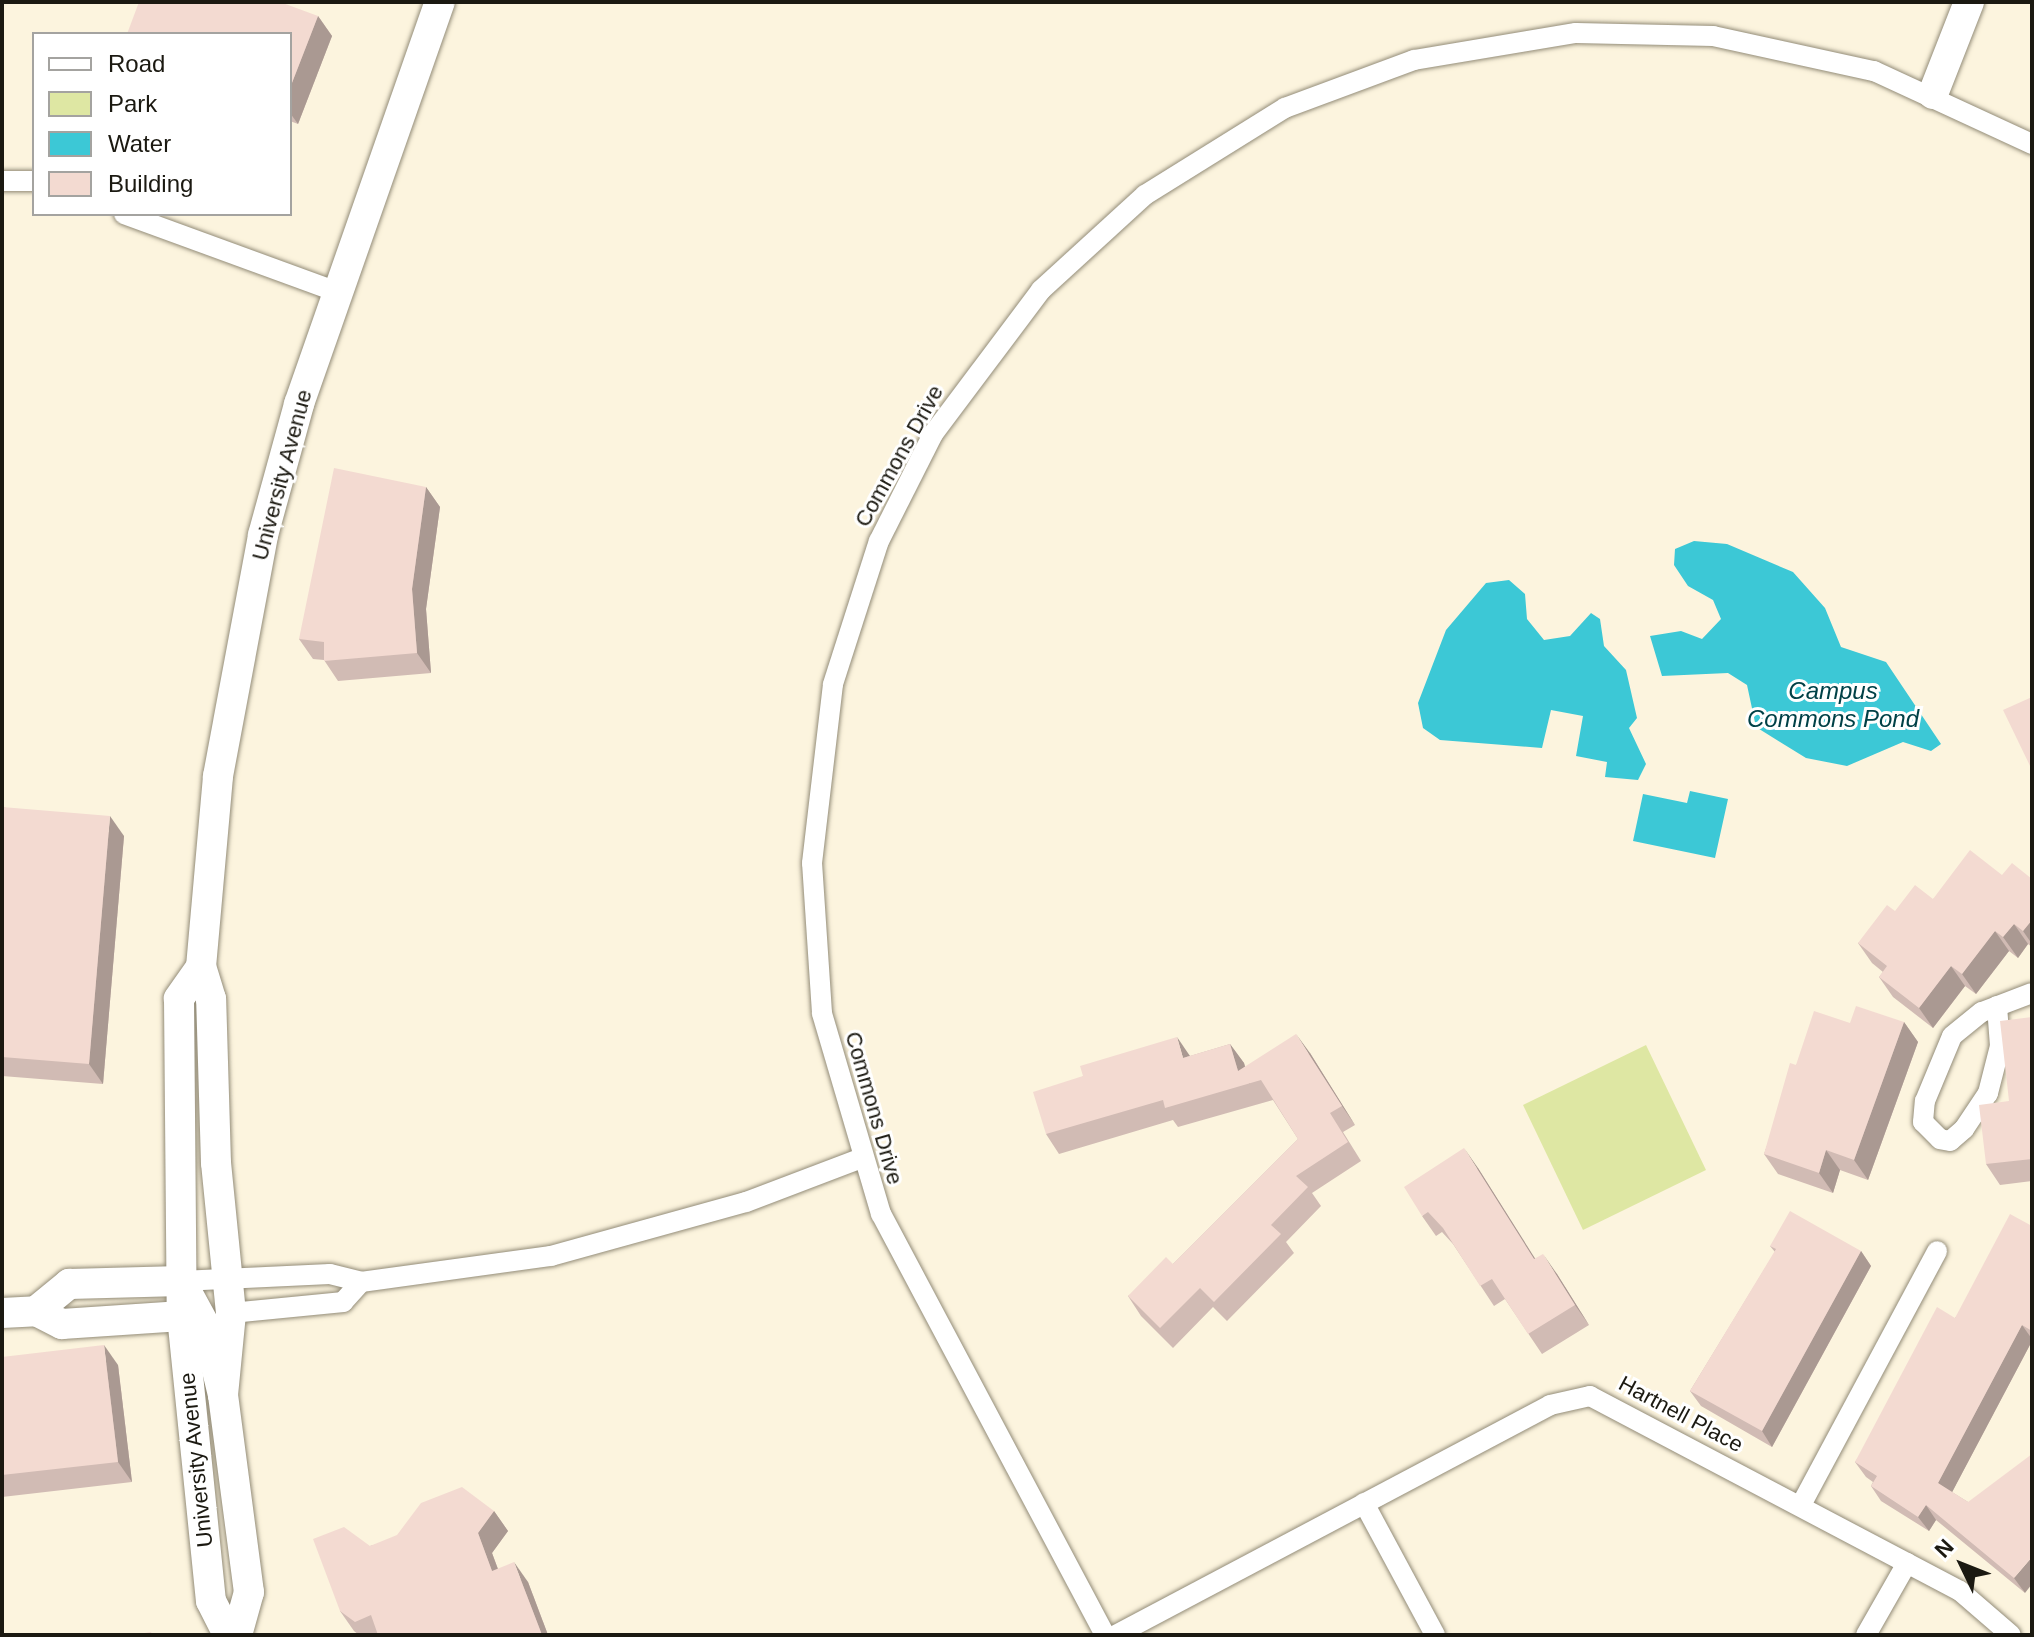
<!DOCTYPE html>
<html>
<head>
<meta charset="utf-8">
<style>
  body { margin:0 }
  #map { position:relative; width:2034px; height:1637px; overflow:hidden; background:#fcf4de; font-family:Arial,sans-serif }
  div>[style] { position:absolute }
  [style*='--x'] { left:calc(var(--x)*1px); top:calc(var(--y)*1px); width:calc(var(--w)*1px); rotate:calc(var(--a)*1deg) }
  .green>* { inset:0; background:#dee7a3 }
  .water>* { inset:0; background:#3cc8d6 }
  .roads { filter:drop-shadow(0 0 2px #938c78) drop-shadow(0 0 2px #938c78) }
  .street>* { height:20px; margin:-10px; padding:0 10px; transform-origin:10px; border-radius:10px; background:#fff }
  .secondary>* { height:30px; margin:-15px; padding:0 15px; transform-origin:15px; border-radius:15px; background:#fff }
  .wall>* { inset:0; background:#d1bbb4 }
  .shaded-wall>* { inset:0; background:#aa9992 }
  .building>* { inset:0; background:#f3dad1 }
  span { translate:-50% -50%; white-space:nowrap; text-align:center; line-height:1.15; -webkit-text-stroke:6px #fff; paint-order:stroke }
  .street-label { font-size:22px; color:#1b1911 }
  .water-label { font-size:24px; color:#004147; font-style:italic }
  .frame { position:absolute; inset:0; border:4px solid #1b1911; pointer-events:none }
  .legend { position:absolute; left:32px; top:32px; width:260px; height:184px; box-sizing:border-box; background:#fff; border:2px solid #a4a3a0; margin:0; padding:10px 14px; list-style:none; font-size:24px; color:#1b1911 }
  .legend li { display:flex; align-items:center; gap:16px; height:40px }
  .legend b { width:40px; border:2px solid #a4a3a0 }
  .north { position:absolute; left:1922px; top:1525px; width:80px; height:80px; -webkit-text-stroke:6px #fff; paint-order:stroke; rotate:313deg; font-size:22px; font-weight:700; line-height:32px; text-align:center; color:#1b1911 }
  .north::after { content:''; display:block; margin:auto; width:28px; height:36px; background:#1b1911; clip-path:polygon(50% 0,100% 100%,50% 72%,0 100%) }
</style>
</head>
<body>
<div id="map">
  <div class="green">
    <div style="clip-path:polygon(1646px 1045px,1706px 1170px,1583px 1230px,1523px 1105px)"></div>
  </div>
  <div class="water">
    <div style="clip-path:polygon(1694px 541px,1727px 544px,1793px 572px,1825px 608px,1841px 647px,1886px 662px,1941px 744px,1931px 751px,1903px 742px,1847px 766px,1806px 758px,1756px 727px,1747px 685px,1728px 673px,1662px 676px,1650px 636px,1681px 631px,1702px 639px,1721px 619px,1713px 600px,1688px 586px,1674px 565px,1675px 549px)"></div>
    <div style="clip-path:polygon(1509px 580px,1525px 594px,1527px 619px,1544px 640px,1570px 636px,1591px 613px,1600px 619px,1604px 646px,1626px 670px,1637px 718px,1629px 728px,1646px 764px,1638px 780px,1605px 777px,1607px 762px,1576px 756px,1583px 716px,1551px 710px,1542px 748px,1440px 740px,1423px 728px,1418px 703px,1446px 630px,1486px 583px)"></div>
    <div style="clip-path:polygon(1690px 791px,1728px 799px,1715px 858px,1633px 841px,1643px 794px,1687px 803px)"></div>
  </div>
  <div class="roads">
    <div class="street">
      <div style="--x:2;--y:181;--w:32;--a:0"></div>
      <div style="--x:124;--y:214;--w:227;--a:20.1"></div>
      <div style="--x:1997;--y:1006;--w:40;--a:85.7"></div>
      <div style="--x:2000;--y:1046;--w:49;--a:104.3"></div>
      <div style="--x:1988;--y:1093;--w:43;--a:123.7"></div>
      <div style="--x:1964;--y:1129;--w:18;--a:139"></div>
      <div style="--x:1950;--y:1141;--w:10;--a:-169"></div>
      <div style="--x:1940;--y:1139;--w:24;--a:-135"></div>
      <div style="--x:1923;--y:1122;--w:21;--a:-85"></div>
      <div style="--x:1925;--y:1101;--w:70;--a:-67.4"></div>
      <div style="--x:1952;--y:1036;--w:38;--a:-39"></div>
      <div style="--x:1982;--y:1012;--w:53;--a:-20.8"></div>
      <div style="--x:181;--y:1281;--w:149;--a:-2.7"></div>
      <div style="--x:330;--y:1274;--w:32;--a:14"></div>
      <div style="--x:361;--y:1282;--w:192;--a:-7.8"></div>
      <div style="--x:551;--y:1256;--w:202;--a:-15.5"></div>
      <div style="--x:746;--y:1202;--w:121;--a:-20.8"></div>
      <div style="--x:231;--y:1313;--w:113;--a:-5.6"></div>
      <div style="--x:343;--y:1302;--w:27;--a:-48"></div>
      <div style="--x:1364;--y:1503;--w:150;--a:61.7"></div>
      <div style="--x:1801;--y:1505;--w:288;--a:-61.8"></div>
      <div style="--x:1105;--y:1635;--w:477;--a:-118"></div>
      <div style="--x:881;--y:1214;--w:209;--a:-106.4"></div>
      <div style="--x:822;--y:1013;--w:150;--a:-93.8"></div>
      <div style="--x:812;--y:863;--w:180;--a:-83.3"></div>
      <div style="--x:833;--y:684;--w:150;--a:-72.2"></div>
      <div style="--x:879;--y:541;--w:120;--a:-63.2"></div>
      <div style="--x:933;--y:434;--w:180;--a:-53.1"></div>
      <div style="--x:1041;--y:290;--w:141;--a:-42.4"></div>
      <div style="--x:1145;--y:195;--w:165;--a:-31.9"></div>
      <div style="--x:1285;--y:108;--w:138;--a:-20.4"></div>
      <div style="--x:1414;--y:60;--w:164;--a:-9.5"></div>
      <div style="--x:1576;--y:33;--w:137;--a:1.3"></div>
      <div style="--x:1713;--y:36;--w:165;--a:12.3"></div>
      <div style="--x:1874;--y:71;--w:174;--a:24.8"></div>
      <div style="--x:1116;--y:1635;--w:491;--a:-27.9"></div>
      <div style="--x:1550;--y:1405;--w:41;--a:-12.7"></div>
      <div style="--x:1590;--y:1396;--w:418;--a:27.8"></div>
      <div style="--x:1960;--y:1591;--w:67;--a:40.8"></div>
      <div style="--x:1866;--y:1635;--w:83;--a:-60.3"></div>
    </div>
    <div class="secondary">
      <div style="--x:1933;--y:94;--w:99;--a:-68.6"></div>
      <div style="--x:201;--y:967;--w:39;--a:125"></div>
      <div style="--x:179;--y:999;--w:317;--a:89.5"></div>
      <div style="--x:182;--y:1316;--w:286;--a:84.2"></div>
      <div style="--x:211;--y:1601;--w:38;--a:63"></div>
      <div style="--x:183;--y:1285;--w:50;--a:61.4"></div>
      <div style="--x:207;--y:1329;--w:68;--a:76.4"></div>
      <div style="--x:223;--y:1395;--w:199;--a:82.5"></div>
      <div style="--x:249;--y:1592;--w:45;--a:105.6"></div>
      <div style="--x:36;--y:1311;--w:43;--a:-39.3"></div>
      <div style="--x:69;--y:1284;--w:112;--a:-1.5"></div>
      <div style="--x:2;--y:1313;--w:34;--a:-3"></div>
      <div style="--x:36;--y:1311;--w:29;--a:27"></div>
      <div style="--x:62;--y:1324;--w:120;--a:-3.8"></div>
      <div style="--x:223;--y:1395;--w:82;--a:-84.4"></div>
      <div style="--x:231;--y:1313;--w:151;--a:-95.7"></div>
      <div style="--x:216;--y:1163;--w:164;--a:-91.7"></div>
      <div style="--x:211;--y:999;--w:34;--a:-107"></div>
      <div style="--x:201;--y:967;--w:192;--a:-84.9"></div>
      <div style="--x:218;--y:776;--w:245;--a:-79.4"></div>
      <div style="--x:263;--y:535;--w:136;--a:-74.6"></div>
      <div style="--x:299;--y:404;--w:426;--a:-70.7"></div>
    </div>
  </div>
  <div class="wall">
    <div style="clip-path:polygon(318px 16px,332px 36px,298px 124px,290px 121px,290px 34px)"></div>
    <div style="clip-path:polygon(426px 487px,440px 507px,426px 609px,431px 673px,338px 681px,324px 660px,313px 659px,299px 639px)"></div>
    <div style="clip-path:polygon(2px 807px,124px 836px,103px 1084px,2px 1076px)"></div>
    <div style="clip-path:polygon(2002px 875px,2032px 879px,2032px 947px,2028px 944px,2018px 958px,2009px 951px,1976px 994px,1965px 986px,1933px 1028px,1893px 997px,1879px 977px,1883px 972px,1872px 963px,1858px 943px,1933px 899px)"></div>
    <div style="clip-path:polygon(2032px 1017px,2032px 1181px,2000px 1185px,1986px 1164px,2009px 1101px)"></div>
    <div style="clip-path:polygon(1904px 1022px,1918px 1042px,1868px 1180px,1840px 1170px,1833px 1193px,1778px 1174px,1764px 1154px,1796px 1065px,1850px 1023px)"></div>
    <div style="clip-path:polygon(1230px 1044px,1244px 1063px,1245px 1067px,1310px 1053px,1355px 1125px,1343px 1132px,1361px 1161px,1312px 1193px,1321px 1206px,1286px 1242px,1294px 1253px,1227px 1321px,1213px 1307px,1173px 1348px,1141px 1316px,1128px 1296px,1173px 1264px,1298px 1139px,1273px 1100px,1178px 1127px,1173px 1120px,1059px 1154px,1046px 1134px,1083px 1076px,1190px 1056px)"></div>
    <div style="clip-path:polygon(1478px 1168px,1535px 1259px,1557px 1274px,1589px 1325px,1542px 1354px,1505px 1299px,1494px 1306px,1453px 1244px,1442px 1232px,1436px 1236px,1422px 1216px)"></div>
    <div style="clip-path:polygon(2032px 1226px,2032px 1341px,1952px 1492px,1968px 1502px,2025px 1593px,1936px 1520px,1929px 1531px,1881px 1501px,1871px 1486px,1873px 1482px,1866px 1477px,1855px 1462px,1955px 1318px)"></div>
    <div style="clip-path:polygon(1770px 1246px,1861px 1251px,1871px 1266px,1772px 1447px,1701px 1406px,1690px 1391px,1775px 1252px)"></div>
    <div style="clip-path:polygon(2px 1357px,118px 1365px,132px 1482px,2px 1497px)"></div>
    <div style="clip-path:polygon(494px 1511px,508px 1531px,492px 1553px,498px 1569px,528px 1582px,548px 1635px,359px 1635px,354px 1631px,340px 1611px,370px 1546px)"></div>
  </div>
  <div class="shaded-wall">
    <div style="clip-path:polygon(318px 16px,332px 36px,298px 124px,290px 113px,290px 88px)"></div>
    <div style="clip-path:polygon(426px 487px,440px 507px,426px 609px,431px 673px,417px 653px,412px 589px)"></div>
    <div style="clip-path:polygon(110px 816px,124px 836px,103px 1084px,89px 1064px)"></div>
    <div style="clip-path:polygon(2032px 920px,2032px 944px,2023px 931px)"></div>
    <div style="clip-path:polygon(2014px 924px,2028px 944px,2018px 958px,2003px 937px)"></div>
    <div style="clip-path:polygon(1995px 931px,2009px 951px,1976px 994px,1962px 974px)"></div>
    <div style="clip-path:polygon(1951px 966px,1965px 986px,1933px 1028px,1919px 1008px)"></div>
    <div style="clip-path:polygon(1904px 1022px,1918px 1042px,1868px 1180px,1854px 1160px)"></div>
    <div style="clip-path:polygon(1296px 1034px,1310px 1053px,1355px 1125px,1342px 1106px)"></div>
    <div style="clip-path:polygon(1177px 1037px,1190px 1056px,1183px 1058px)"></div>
    <div style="clip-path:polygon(1230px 1044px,1244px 1063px,1250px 1084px,1238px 1071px)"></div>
    <div style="clip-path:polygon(1464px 1148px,1478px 1168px,1548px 1279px,1534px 1259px)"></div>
    <div style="clip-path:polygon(1826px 1150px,1840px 1170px,1833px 1193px,1819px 1173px)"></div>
    <div style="clip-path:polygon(1861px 1251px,1871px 1266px,1772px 1447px,1762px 1431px)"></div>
    <div style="clip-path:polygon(1543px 1254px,1557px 1274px,1589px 1325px,1575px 1305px)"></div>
    <div style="clip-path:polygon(2022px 1325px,2032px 1339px,2032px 1341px,1949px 1498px,1938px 1483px)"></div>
    <div style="clip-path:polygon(104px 1345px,118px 1365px,132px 1482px,118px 1462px)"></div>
    <div style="clip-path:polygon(1926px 1505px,1936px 1520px,1929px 1531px,1918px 1517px)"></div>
    <div style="clip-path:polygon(494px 1511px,508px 1531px,492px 1553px,506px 1591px,492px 1571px,478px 1533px)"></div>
    <div style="clip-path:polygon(2032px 1557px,2032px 1584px,2025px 1593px,2014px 1578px)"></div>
    <div style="clip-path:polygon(514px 1562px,528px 1582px,548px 1635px,542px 1635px)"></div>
  </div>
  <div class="building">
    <div style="clip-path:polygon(139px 2px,280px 2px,318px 16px,290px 88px,290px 34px,127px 34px)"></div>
    <div style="clip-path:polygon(334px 468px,426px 487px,412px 589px,417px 653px,324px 661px,324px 642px,299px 639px)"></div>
    <div style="clip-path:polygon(2032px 697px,2032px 770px,2003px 710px)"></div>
    <div style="clip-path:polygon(2px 807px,110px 816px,89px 1064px,2px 1057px)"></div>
    <div style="clip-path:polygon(1970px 850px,2002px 875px,2012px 863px,2032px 879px,2032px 920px,2023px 931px,2014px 924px,2003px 937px,1995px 931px,1962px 974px,1951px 966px,1919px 1008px,1879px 977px,1887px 966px,1858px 943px,1887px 905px,1895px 911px,1915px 885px,1933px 899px)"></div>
    <div style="clip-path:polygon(1856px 1006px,1904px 1022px,1854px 1160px,1826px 1150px,1819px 1173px,1764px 1154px,1790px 1063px,1796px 1065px,1814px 1011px,1850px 1023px)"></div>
    <div style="clip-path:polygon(2032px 1017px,2032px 1159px,1986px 1164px,1979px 1105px,2009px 1101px,2000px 1021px)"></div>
    <div style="clip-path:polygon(1296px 1034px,1342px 1106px,1330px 1113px,1348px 1142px,1296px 1176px,1308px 1187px,1271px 1225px,1281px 1234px,1214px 1302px,1200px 1288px,1160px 1328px,1128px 1296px,1166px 1257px,1173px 1264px,1298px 1139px,1261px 1080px,1165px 1108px,1163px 1100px,1046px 1134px,1033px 1092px,1083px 1076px,1080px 1066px,1177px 1037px,1183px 1058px,1230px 1044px,1238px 1071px)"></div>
    <div style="clip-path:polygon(1464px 1148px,1534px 1259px,1543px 1254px,1575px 1305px,1528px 1334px,1492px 1279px,1480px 1286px,1443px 1228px,1428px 1212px,1422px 1216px,1404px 1187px)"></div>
    <div style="clip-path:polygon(1790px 1211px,1861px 1251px,1762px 1431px,1690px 1391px,1776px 1249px,1770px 1246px)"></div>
    <div style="clip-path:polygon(2010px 1214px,2032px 1226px,2032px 1331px,2022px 1325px,1938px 1483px,1968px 1502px,2032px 1454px,2032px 1557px,2014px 1578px,1926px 1505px,1918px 1517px,1871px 1486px,1877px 1476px,1855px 1462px,1937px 1307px,1955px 1318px)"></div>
    <div style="clip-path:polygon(104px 1345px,118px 1462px,2px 1475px,2px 1357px)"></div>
    <div style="clip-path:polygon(462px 1487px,494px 1511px,478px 1533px,492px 1571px,514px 1562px,542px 1635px,378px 1635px,371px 1615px,355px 1622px,340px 1611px,313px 1539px,344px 1527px,370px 1546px,397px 1535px,421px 1503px)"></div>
    <div style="clip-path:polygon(151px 1632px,152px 1635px,132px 1635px)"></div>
  </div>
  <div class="street-label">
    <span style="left:899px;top:456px;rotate:-61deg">Commons Drive</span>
    <span style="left:282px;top:475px;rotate:-75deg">University Avenue</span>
    <span style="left:874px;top:1108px;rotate:74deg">Commons Drive</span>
    <span style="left:1681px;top:1414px;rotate:28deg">Hartnell Place</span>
    <span style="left:196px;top:1460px;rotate:-96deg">University Avenue</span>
  </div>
  <div class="water-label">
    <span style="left:1833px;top:705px">Campus<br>Commons Pond</span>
  </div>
  <div class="frame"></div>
  <ul class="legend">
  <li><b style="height:10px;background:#fff"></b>Road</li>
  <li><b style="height:22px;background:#dee7a3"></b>Park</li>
  <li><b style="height:22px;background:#3cc8d6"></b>Water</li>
  <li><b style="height:22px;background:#f3dad1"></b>Building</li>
  </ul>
  <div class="north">N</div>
</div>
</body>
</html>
